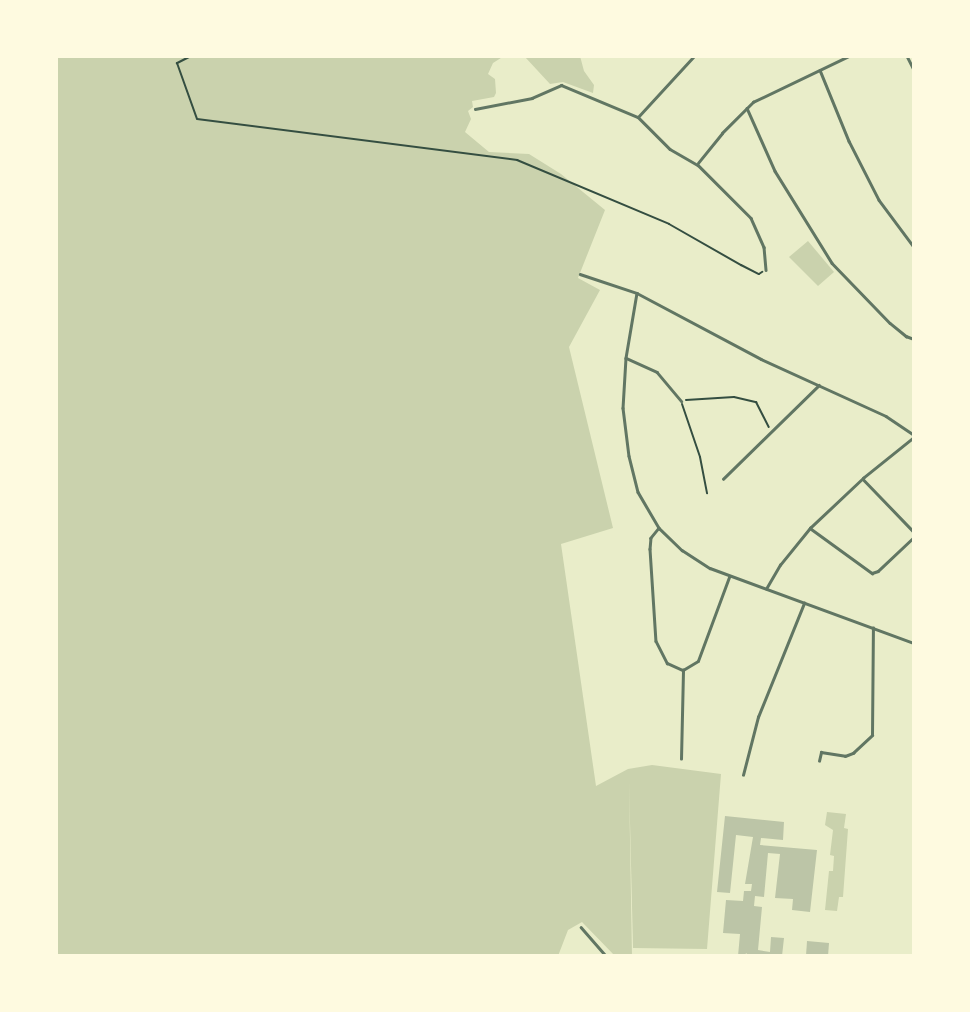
<!DOCTYPE html>
<html>
<head>
<meta charset="utf-8">
<style>
  body { margin:0 }
  #map { position:relative; width:970px; height:1012px; overflow:hidden; background:#e9edc9; font-family:Mulish,sans-serif }
  div>[style] { position:absolute }
  [style*='--x'] { left:calc(var(--x)*1px); top:calc(var(--y)*1px); width:calc(var(--w)*1px); rotate:calc(var(--a)*1deg) }
  .green>* { inset:0; background:#cad2ad }
  .building>* { inset:0; background:#bcc5a7 }
  .path>* { height:2px; margin:-1px; padding:0 1px; transform-origin:1px; border-radius:1px; background:#344e41 }
  .minor>* { height:2.5px; margin:-1.25px; padding:0 1.25px; transform-origin:1.25px; border-radius:1.25px; background:#617663 }
  span { translate:-50% -50%; white-space:nowrap; text-align:center; line-height:1.15; -webkit-text-stroke:6px #fefae0; paint-order:stroke }
  .frame { position:absolute; inset:0; border:58px solid #fefae0; pointer-events:none }
</style>
</head>
<body>
<div id="map">
  <div class="green">
    <div style="clip-path:polygon(56px 56px,504px 56px,493px 63px,488px 74px,495px 79px,496px 93px,494px 97px,472px 101px,473px 107px,468px 111px,471px 119px,465px 132px,489px 152px,529px 154px,561px 174px,605px 210px,578px 278px,600px 290px,569px 347px,613px 528px,561px 544px,596px 786px,628px 769px,652px 765px,721px 774px,707px 949px,633px 948px,629px 781px,632px 956px,615px 956px,582px 922px,568px 930px,558px 956px,56px 956px)"></div>
    <div style="clip-path:polygon(509px 56px,580px 56px,584px 71px,594px 85px,593px 93px,563px 82px,550px 84px,525px 57px)"></div>
    <div style="clip-path:polygon(808px 241px,834px 272px,818px 286px,789px 257px)"></div>
    <div style="clip-path:polygon(827px 812px,846px 814px,844px 828px,848px 829px,843px 897px,839px 897px,837px 911px,825px 910px,829px 871px,833px 871px,834px 856px,830px 855px,833px 830px,825px 825px)"></div>
  </div>
  <div class="building">
    <div style="clip-path:polygon(725px 816px,784px 822px,783px 840px,761px 838px,760px 845px,817px 850px,810px 912px,792px 910px,793px 899px,775px 898px,780px 854px,768px 853px,764px 897px,755px 896px,754px 906px,762px 907px,758px 950px,770px 952px,771px 937px,784px 938px,782px 956px,749px 956px,746px 953px,745px 956px,738px 956px,740px 934px,723px 933px,726px 900px,743px 901px,744px 891px,751px 891px,752px 884px,745px 884px,753px 837px,736px 835px,730px 893px,717px 892px)"></div>
    <div style="clip-path:polygon(807px 941px,829px 943px,828px 956px,806px 956px)"></div>
  </div>
  <div class="path">
    <div style="--x:191;--y:56;--w:16;--a:153"></div>
    <div style="--x:177;--y:63;--w:59;--a:70.3"></div>
    <div style="--x:197;--y:119;--w:323;--a:7.3"></div>
    <div style="--x:517;--y:160;--w:165;--a:22.8"></div>
    <div style="--x:669;--y:224;--w:83;--a:29.7"></div>
    <div style="--x:741;--y:265;--w:20;--a:27"></div>
    <div style="--x:759;--y:274;--w:4;--a:-34"></div>
    <div style="--x:686;--y:400;--w:48;--a:-3.6"></div>
    <div style="--x:734;--y:397;--w:23;--a:13"></div>
    <div style="--x:756;--y:402;--w:28;--a:63"></div>
    <div style="--x:682;--y:404;--w:56;--a:71.2"></div>
    <div style="--x:700;--y:457;--w:37;--a:79"></div>
  </div>
  <div class="minor">
    <div style="--x:907;--y:56;--w:16;--a:63"></div>
    <div style="--x:820;--y:70;--w:77;--a:67.8"></div>
    <div style="--x:849;--y:141;--w:66;--a:63"></div>
    <div style="--x:879;--y:200;--w:59;--a:53.3"></div>
    <div style="--x:747;--y:108;--w:69;--a:66"></div>
    <div style="--x:775;--y:171;--w:108;--a:58.2"></div>
    <div style="--x:832;--y:263;--w:83;--a:46"></div>
    <div style="--x:890;--y:323;--w:21;--a:39"></div>
    <div style="--x:906;--y:336;--w:9;--a:21"></div>
    <div style="--x:475;--y:109;--w:58;--a:-10.9"></div>
    <div style="--x:532;--y:98;--w:32;--a:-24"></div>
    <div style="--x:561;--y:85;--w:83;--a:22.6"></div>
    <div style="--x:638;--y:117;--w:45;--a:45"></div>
    <div style="--x:670;--y:149;--w:32;--a:30"></div>
    <div style="--x:698;--y:165;--w:75;--a:45"></div>
    <div style="--x:751;--y:218;--w:32;--a:66"></div>
    <div style="--x:764;--y:247;--w:23;--a:85"></div>
    <div style="--x:638;--y:117;--w:83;--a:-47.4"></div>
    <div style="--x:698;--y:163;--w:38;--a:-51"></div>
    <div style="--x:722;--y:133;--w:44;--a:-45"></div>
    <div style="--x:753;--y:102;--w:106;--a:-25.6"></div>
    <div style="--x:580;--y:274;--w:60;--a:18.4"></div>
    <div style="--x:637;--y:293;--w:140;--a:28"></div>
    <div style="--x:761;--y:359;--w:137;--a:24.5"></div>
    <div style="--x:886;--y:416;--w:34;--a:34"></div>
    <div style="--x:637;--y:293;--w:66;--a:99.6"></div>
    <div style="--x:626;--y:358;--w:50;--a:93.4"></div>
    <div style="--x:623;--y:408;--w:48;--a:82.9"></div>
    <div style="--x:629;--y:456;--w:37;--a:76"></div>
    <div style="--x:638;--y:492;--w:42;--a:59.7"></div>
    <div style="--x:659;--y:528;--w:32;--a:44"></div>
    <div style="--x:682;--y:550;--w:33;--a:33"></div>
    <div style="--x:710;--y:568;--w:217;--a:20.2"></div>
    <div style="--x:626;--y:358;--w:34;--a:24"></div>
    <div style="--x:657;--y:372;--w:38;--a:50"></div>
    <div style="--x:723;--y:479;--w:134;--a:-44.4"></div>
    <div style="--x:863;--y:479;--w:74;--a:46.1"></div>
    <div style="--x:659;--y:528;--w:13;--a:129"></div>
    <div style="--x:651;--y:538;--w:11;--a:95"></div>
    <div style="--x:650;--y:549;--w:92;--a:86.3"></div>
    <div style="--x:656;--y:641;--w:25;--a:63"></div>
    <div style="--x:667;--y:663;--w:17;--a:24"></div>
    <div style="--x:683;--y:670;--w:17;--a:-31"></div>
    <div style="--x:698;--y:661;--w:90;--a:-69.7"></div>
    <div style="--x:810;--y:528;--w:77;--a:36"></div>
    <div style="--x:872;--y:573;--w:6;--a:-18"></div>
    <div style="--x:878;--y:571;--w:50;--a:-43.4"></div>
    <div style="--x:766;--y:589;--w:28;--a:-60"></div>
    <div style="--x:780;--y:565;--w:48;--a:-51"></div>
    <div style="--x:810;--y:528;--w:73;--a:-43.3"></div>
    <div style="--x:863;--y:478;--w:65;--a:-38.8"></div>
    <div style="--x:681;--y:759;--w:89;--a:-88.7"></div>
    <div style="--x:819;--y:761;--w:9;--a:-77"></div>
    <div style="--x:821;--y:752;--w:24;--a:9"></div>
    <div style="--x:845;--y:756;--w:9;--a:-21"></div>
    <div style="--x:853;--y:753;--w:26;--a:-43"></div>
    <div style="--x:872;--y:735;--w:107;--a:-89.5"></div>
    <div style="--x:743;--y:775;--w:60;--a:-75.5"></div>
    <div style="--x:758;--y:717;--w:123;--a:-68"></div>
    <div style="--x:581;--y:927;--w:38;--a:49"></div>
  </div>
  <div class="frame"></div>
</div>
</body>
</html>
